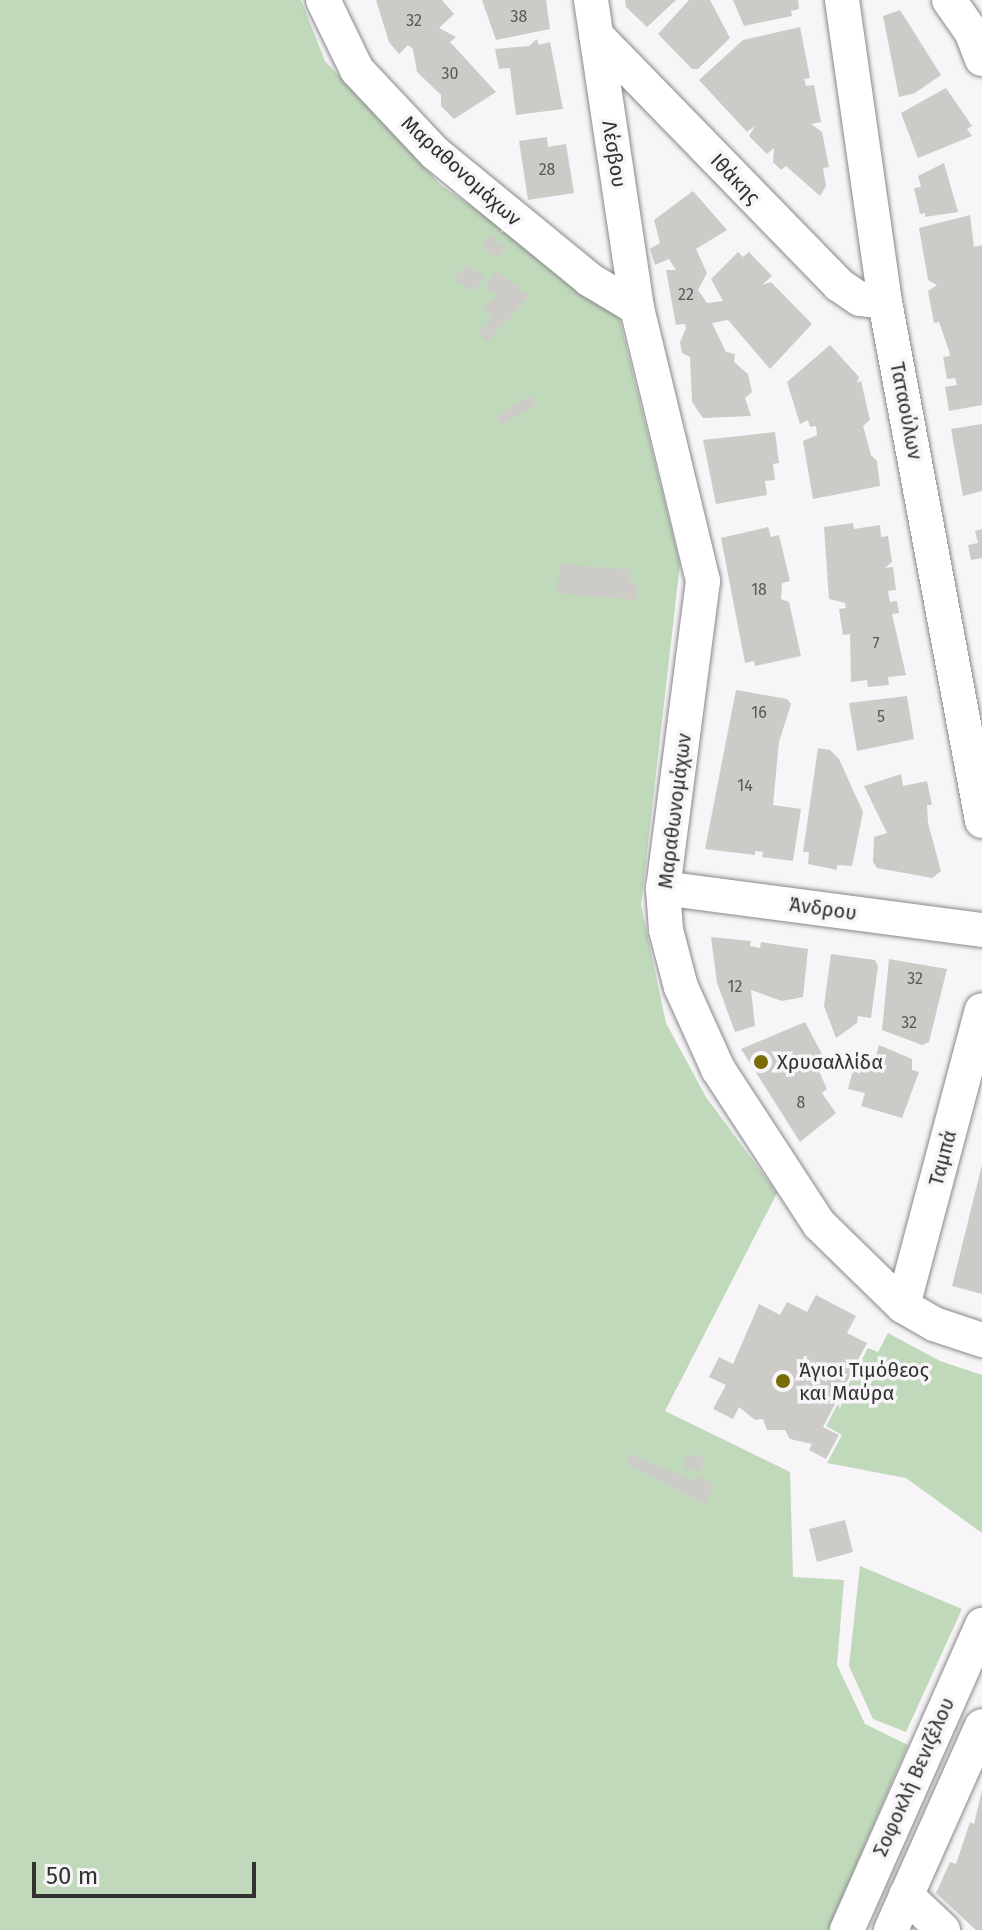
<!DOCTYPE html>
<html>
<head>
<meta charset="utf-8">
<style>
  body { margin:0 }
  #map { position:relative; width:982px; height:1930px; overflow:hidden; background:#f7f5f8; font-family:"Fira Sans",sans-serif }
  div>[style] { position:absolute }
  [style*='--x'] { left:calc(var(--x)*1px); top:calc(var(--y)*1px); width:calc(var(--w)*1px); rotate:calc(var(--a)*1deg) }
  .green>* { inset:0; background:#c0d9bb }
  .building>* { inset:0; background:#cdcbc8 }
  .roads { filter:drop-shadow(0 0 2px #89888b) drop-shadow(0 0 2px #89888b) }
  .minor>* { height:34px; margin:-17px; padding:0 17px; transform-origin:17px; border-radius:17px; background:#fff }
  .dots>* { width:22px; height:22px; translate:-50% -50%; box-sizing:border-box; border:4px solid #f7f5f8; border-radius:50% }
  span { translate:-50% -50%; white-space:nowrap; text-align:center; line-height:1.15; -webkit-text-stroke:7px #f7f5f8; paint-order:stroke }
  .number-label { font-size:16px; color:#585858 }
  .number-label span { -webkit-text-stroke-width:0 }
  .street-label { font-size:20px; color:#313132 }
  .poi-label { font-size:20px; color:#313132 }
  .left { translate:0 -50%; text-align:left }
  .scale { position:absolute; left:32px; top:1862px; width:224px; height:36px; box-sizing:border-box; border:4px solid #313132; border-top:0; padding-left:10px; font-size:24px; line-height:28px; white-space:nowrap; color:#313132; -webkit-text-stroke:6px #f7f5f8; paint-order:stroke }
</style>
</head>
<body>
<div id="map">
  <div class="green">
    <div style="clip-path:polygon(0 0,301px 0,325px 61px,441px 185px,617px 309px,680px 564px,641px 905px,666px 1023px,706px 1097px,777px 1193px,665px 1411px,790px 1472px,793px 1577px,844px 1580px,837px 1665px,865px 1724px,908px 1745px,828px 1930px,0 1930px)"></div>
    <div style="clip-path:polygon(888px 1333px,940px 1361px,982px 1375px,982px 1533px,906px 1478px,827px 1463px,842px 1435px,826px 1426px,868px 1348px,878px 1352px)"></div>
    <div style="clip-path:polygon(860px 1566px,962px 1609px,906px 1732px,873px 1719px,849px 1666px)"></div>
  </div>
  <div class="building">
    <div style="clip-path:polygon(376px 0,442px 0,454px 14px,439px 28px,456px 37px,450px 42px,496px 92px,454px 119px,441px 106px,441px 95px,417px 72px,413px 49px,408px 45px,399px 54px,389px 42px)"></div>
    <div style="clip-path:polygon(482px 0,546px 0,550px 29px,496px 40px)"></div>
    <div style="clip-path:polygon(625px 0,676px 0,647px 27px,626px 7px)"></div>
    <div style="clip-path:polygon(689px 0,710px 0,730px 38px,698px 69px,692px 69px,658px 34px)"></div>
    <div style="clip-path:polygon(733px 0,798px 0,799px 9px,791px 11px,792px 16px,744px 26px)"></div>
    <div style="clip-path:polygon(900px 10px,941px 75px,915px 93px,899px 97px,883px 16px)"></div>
    <div style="clip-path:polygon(800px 27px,810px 78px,804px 79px,806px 86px,814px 85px,821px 122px,811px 124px,822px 132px,829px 167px,823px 168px,826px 186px,820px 196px,786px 166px,781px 170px,773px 162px,774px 148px,767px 154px,749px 136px,755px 126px,747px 132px,699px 80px,743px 40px)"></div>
    <div style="clip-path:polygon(537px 39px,539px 45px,550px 42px,563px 109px,516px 115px,510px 68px,499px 69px,495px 49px,529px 46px)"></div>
    <div style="clip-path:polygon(946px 88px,972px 126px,967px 129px,972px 136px,918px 158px,901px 113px)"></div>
    <div style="clip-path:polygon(547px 137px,548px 147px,566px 144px,574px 193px,528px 200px,519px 141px)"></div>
    <div style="clip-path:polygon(944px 163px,958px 212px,925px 217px,925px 213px,920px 214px,914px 188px,921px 187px,918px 176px)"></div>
    <div style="clip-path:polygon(693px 191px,727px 230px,696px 249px,707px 273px,698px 290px,707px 303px,723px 301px,711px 279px,738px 252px,743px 257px,749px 252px,772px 276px,762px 285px,771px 282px,812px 324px,770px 369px,728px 320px,712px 323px,726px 352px,735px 354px,734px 362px,748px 374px,752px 392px,745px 398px,751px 416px,703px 418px,692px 402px,690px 357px,682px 353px,680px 342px,686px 328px,685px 324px,676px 325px,666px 270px,676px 270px,669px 259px,655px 265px,650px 249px,660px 243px,654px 220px)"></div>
    <div style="clip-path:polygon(970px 215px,974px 247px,982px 245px,982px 405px,949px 411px,945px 387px,957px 385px,955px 378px,947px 379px,943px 357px,950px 356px,949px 351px,939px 322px,934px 323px,928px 291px,937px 285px,928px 280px,919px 228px)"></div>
    <div style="clip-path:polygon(490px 234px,505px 248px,496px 258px,481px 244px)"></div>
    <div style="clip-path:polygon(466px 264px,484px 277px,472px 292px,455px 279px)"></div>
    <div style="clip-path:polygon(496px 270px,529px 296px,487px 342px,478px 333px,493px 317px,483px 310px,497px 295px,485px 286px)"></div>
    <div style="clip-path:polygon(830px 345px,859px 377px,857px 383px,861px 381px,870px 420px,863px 426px,871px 455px,877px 461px,880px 486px,813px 499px,803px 441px,817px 435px,816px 426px,810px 427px,808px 420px,800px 424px,787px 382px)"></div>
    <div style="clip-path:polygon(530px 395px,536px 404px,501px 426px,496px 417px)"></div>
    <div style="clip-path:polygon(982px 424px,982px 491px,963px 496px,951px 429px)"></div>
    <div style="clip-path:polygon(775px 432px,779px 463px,773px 464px,775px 480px,765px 481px,767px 495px,716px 504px,703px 440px)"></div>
    <div style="clip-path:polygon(853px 523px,854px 529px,880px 525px,881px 537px,888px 536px,892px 562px,885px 568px,893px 567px,896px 590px,888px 591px,890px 602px,897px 601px,899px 613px,892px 614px,906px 675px,888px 677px,889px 685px,868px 687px,867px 680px,851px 682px,850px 634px,843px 635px,839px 609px,846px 608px,845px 603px,829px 599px,824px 527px)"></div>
    <div style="clip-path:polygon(768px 527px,771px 537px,779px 535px,790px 581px,782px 583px,781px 599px,789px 602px,801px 656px,755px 666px,754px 661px,745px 663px,721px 538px)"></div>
    <div style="clip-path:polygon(982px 529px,982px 558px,971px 560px,968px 545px,978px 543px,975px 531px)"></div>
    <div style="clip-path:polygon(560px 564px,631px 570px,629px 583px,638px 584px,637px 600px,557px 593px)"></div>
    <div style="clip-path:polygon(736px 690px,787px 699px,791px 704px,779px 742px,773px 805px,801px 809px,793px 861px,762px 857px,763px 852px,755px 851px,755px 855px,705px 849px)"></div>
    <div style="clip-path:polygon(907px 696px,914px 739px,857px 751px,849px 703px)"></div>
    <div style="clip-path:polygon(818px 748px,830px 750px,839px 759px,863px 812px,852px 866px,837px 865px,837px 870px,808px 864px,809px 852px,803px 852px)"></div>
    <div style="clip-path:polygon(901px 774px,903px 786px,927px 781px,932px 805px,927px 805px,928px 823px,941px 871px,932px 878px,877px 868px,873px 862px,874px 837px,887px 833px,864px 786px)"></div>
    <div style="clip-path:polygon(711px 937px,751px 941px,750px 946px,760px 948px,761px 942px,808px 949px,803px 997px,782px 1001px,751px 990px,755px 1026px,735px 1032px,717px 983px)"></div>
    <div style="clip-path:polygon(831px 954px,875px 960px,878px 966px,871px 1018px,858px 1016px,857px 1023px,836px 1038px,824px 1006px)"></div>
    <div style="clip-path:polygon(889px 959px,947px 969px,929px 1042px,922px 1045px,882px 1030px)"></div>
    <div style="clip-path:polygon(805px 1022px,822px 1054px,815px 1062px,827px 1089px,822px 1093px,836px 1113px,800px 1142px,741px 1049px)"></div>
    <div style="clip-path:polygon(879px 1045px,912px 1059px,912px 1070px,919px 1072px,902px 1118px,861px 1106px,865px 1093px,848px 1089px,858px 1051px,876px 1056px)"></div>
    <div style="clip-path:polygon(982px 1165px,982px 1294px,952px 1286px)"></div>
    <div style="clip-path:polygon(816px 1295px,856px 1316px,847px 1333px,867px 1343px,823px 1427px,839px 1435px,826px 1459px,809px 1450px,812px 1444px,790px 1439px,785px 1430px,767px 1430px,763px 1419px,755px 1420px,739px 1407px,733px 1419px,713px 1409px,726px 1385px,709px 1377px,719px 1357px,733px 1364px,759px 1304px,780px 1315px,787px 1302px,807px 1312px)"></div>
    <div style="clip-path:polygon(630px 1454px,694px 1481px,696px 1475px,715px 1484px,705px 1504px,625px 1463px)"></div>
    <div style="clip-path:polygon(687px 1454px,704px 1458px,701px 1472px,683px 1468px)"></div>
    <div style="clip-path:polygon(845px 1520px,853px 1552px,817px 1562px,809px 1529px)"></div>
    <div style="clip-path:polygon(982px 1790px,982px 1930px,976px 1930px,936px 1893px,950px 1862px,956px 1864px,970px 1822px,974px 1824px)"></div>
  </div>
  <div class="roads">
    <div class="minor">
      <div style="--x:323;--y:0;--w:78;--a:64.1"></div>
      <div style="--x:357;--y:70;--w:114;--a:46.8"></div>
      <div style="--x:435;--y:153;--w:200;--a:39.3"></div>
      <div style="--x:590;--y:280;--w:55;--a:30.8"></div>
      <div style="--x:591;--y:0;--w:311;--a:81.5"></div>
      <div style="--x:637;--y:308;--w:281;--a:76.4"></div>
      <div style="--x:703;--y:581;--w:310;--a:97.4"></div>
      <div style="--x:663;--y:888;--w:42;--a:85.9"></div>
      <div style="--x:666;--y:930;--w:59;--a:75.3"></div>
      <div style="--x:681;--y:987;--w:90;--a:65.7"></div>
      <div style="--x:718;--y:1069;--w:185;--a:56.9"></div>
      <div style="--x:819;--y:1224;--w:117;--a:44.3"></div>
      <div style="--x:903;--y:1306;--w:36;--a:30"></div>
      <div style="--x:934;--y:1324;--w:51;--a:18.4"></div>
      <div style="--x:842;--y:0;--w:305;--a:81.9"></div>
      <div style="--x:885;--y:302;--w:528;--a:79.41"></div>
      <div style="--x:949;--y:0;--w:38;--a:55"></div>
      <div style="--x:971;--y:31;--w:30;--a:69"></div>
      <div style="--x:596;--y:35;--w:349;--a:45.8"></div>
      <div style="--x:839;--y:285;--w:25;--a:34"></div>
      <div style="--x:860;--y:299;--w:25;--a:7"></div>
      <div style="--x:663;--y:888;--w:322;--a:7.5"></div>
      <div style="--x:903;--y:1306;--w:306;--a:-75.1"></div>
      <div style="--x:906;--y:1895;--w:51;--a:43.4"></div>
      <div style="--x:847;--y:1930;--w:334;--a:-66.1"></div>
      <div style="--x:891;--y:1930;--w:223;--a:-66"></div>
    </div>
  </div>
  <div class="dots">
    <div style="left:761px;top:1062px;background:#796c06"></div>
    <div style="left:783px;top:1381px;background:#796c06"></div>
  </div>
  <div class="number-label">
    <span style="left:519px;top:17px">38</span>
    <span style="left:414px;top:21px">32</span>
    <span style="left:450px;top:74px">30</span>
    <span style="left:547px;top:170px">28</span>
    <span style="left:686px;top:295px">22</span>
    <span style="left:759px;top:590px">18</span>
    <span style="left:876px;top:644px">7</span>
    <span style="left:759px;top:713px">16</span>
    <span style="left:881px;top:717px">5</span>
    <span style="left:745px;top:786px">14</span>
    <span style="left:915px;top:979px">32</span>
    <span style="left:735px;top:987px">12</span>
    <span style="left:909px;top:1023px">32</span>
    <span style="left:801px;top:1103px">8</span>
  </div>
  <div class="street-label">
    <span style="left:614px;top:154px;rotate:81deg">Λέσβου</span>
    <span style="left:461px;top:171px;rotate:42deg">Μαραθονομάχων</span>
    <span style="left:735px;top:179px;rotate:46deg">Ιθάκης</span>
    <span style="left:906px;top:411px;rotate:79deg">Ταταούλων</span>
    <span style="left:675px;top:811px;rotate:-83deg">Μαραθωνομάχων</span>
    <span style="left:823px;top:909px;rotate:8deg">Άνδρου</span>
    <span style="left:943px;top:1158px;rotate:-75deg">Ταμπά</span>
    <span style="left:914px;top:1777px;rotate:-66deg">Σοφοκλή Βενιζέλου</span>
  </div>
  <div class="poi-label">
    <span class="left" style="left:777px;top:1062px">Χρυσαλλίδα</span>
    <span class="left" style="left:799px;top:1382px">Άγιοι Τιμόθεος<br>και Μαύρα</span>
  </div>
  <div class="scale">50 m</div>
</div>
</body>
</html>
